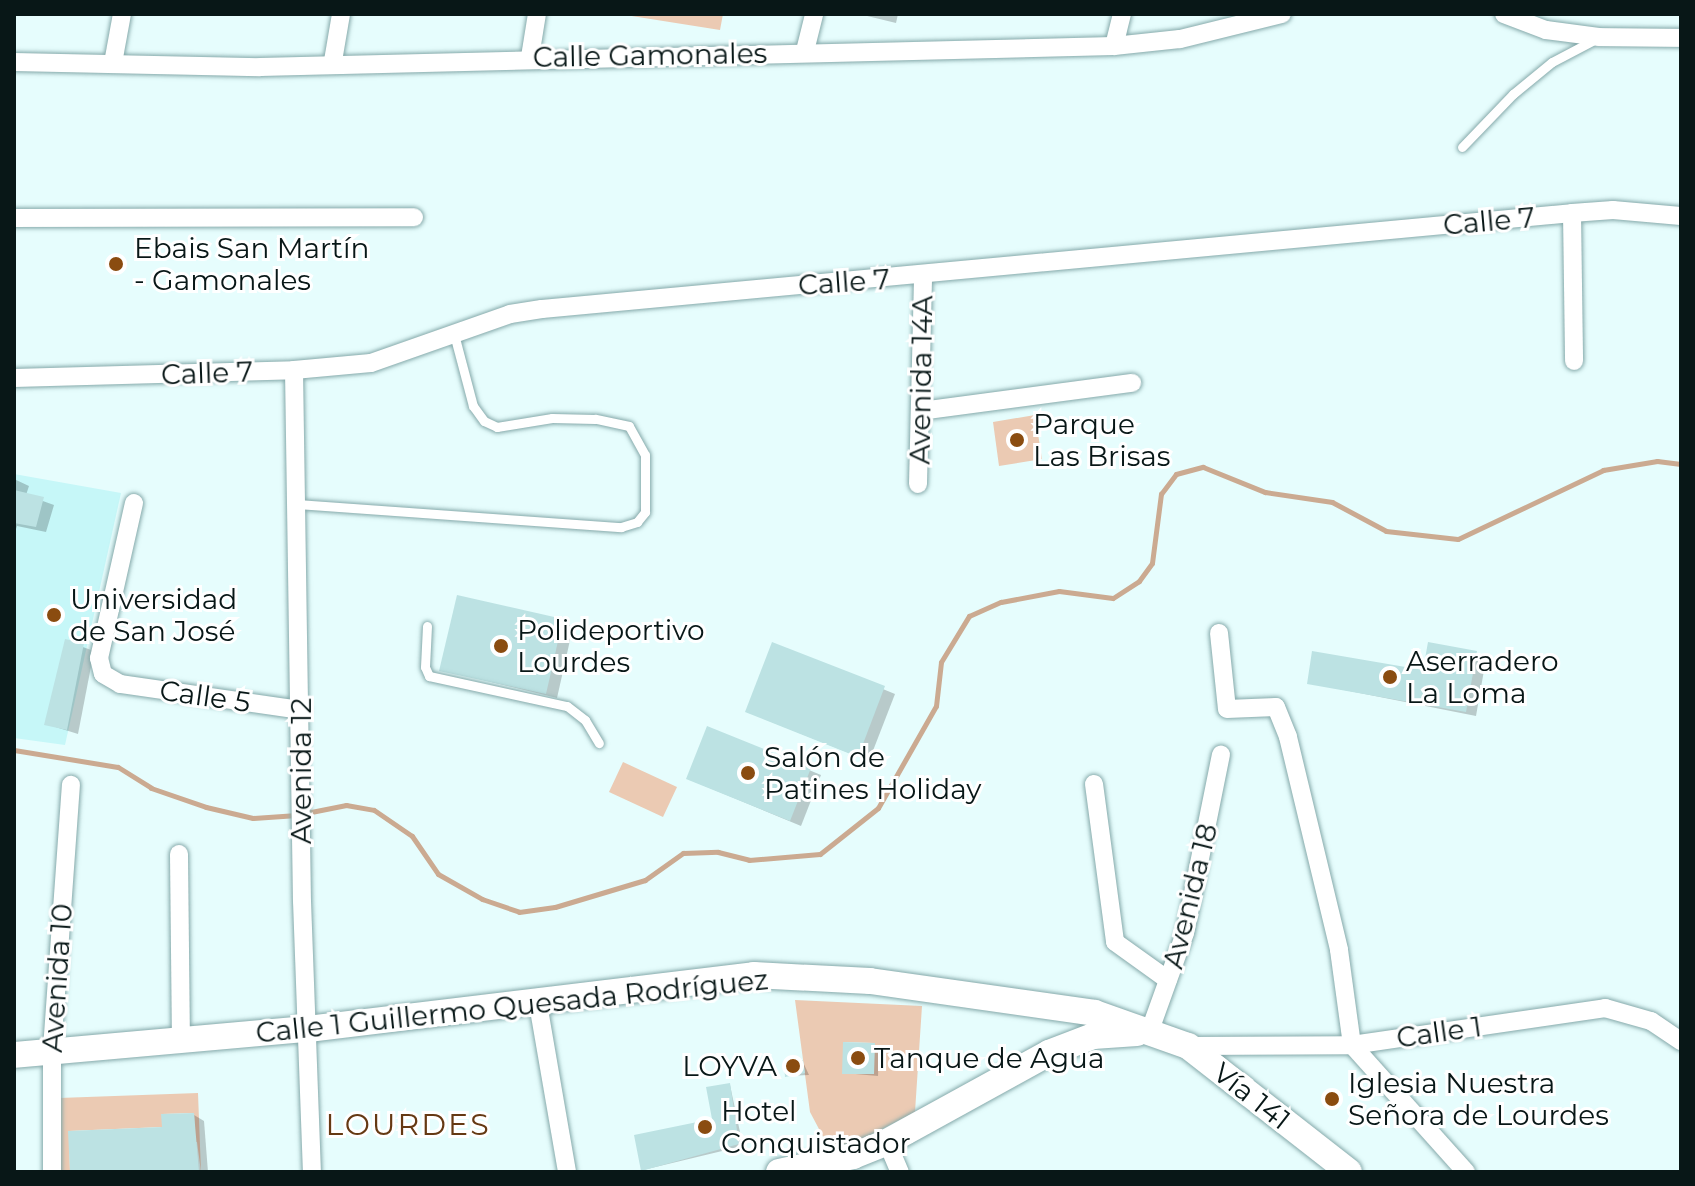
<!DOCTYPE html>
<html>
<head>
<meta charset="utf-8">
<style>
  body { margin:0 }
  #map { position:relative; width:1695px; height:1186px; overflow:hidden; background:#e6fdfd; font-family:Montserrat,sans-serif }
  div>[style] { position:absolute }
  [style*='--x'] { left:calc(var(--x)*1px); top:calc(var(--y)*1px); width:calc(var(--w)*1px); rotate:calc(var(--a)*1deg) }
  .built>* { inset:0; background:#c6f7f8 }
  .green>* { inset:0; background:#ebcab3 }
  .shadow>* { inset:0; background:#0003 }
  .stream>* { height:5px; margin:-2.5px; padding:0 2.5px; transform-origin:2.5px; border-radius:2.5px; background:#cbaa91 }
  .building>* { inset:0; background:#bce2e3 }
  .roads { filter:drop-shadow(0 0 2px #85a9aa) drop-shadow(0 0 2px #85a9aa) }
  .service>* { height:9px; margin:-4.5px; padding:0 4.5px; transform-origin:4.5px; border-radius:4.5px; background:#fff }
  .minor>* { height:18px; margin:-9px; padding:0 9px; transform-origin:9px; border-radius:9px; background:#fff }
  .secondary>* { height:26px; margin:-13px; padding:0 13px; transform-origin:13px; border-radius:13px; background:#fff }
  .dots>* { width:22px; height:22px; translate:-50% -50%; box-sizing:border-box; border:4px solid #fff; border-radius:50% }
  span { translate:-50% -50%; white-space:nowrap; text-align:center; line-height:1.15; -webkit-text-stroke:6px #fff; paint-order:stroke }
  .street-label { font-size:28px; color:#081717 }
  .poi-label { font-size:28px; color:#081717 }
  .left { translate:0 -50%; text-align:left }
  .right { translate:-100% -50%; text-align:right }
  .neighbourhood-label { font-size:30px; color:#653913; letter-spacing:2px }
  .frame { position:absolute; inset:0; border:16px solid #081717; pointer-events:none }
</style>
</head>
<body>
<div id="map">
  <div class="built">
    <div style="clip-path:polygon(14px 474px,121px 493px,65px 745px,14px 738px)"></div>
  </div>
  <div class="green">
    <div style="clip-path:polygon(619px 14px,723px 14px,720px 30px)"></div>
    <div style="clip-path:polygon(1035px 415px,1042px 459px,999px 466px,993px 422px)"></div>
    <div style="clip-path:polygon(623px 762px,677px 787px,663px 817px,609px 792px)"></div>
    <div style="clip-path:polygon(evenodd,795px 1000px,922px 1006px,915px 1112px,859px 1141px,829px 1148px,810px 1112px,795px 1000px,843px 1042px,874px 1043px,874px 1074px,843px 1074px,843px 1042px)"></div>
    <div style="clip-path:polygon(198px 1093px,201px 1172px,197px 1142px,169px 1143px,195px 1132px,194px 1113px,162px 1114px,162px 1127px,69px 1131px,70px 1172px,60px 1172px,59px 1098px)"></div>
  </div>
  <div class="shadow">
    <div style="clip-path:polygon(859px 14px,898px 14px,896px 23px)"></div>
    <div style="clip-path:polygon(14px 479px,29px 486px,26px 495px,54px 505px,46px 532px,17px 526px,14px 535px)"></div>
    <div style="clip-path:polygon(563px 621px,573px 627px,557px 698px,442px 670px)"></div>
    <div style="clip-path:polygon(66px 641px,94px 651px,78px 734px,46px 724px)"></div>
    <div style="clip-path:polygon(773px 644px,895px 694px,869px 761px,747px 712px)"></div>
    <div style="clip-path:polygon(1476px 653px,1486px 659px,1476px 716px,1309px 683px,1425px 672px)"></div>
    <div style="clip-path:polygon(708px 728px,821px 775px,801px 826px,688px 779px)"></div>
    <div style="clip-path:polygon(874px 1045px,879px 1047px,878px 1076px,844px 1073px)"></div>
    <div style="clip-path:polygon(803px 1062px,809px 1075px,787px 1076px)"></div>
    <div style="clip-path:polygon(730px 1085px,743px 1146px,643px 1170px,714px 1121px)"></div>
    <div style="clip-path:polygon(194px 1115px,204px 1121px,208px 1172px,72px 1172px)"></div>
  </div>
  <div class="stream">
    <div style="--x:14;--y:750;--w:105;--a:9.3"></div>
    <div style="--x:118;--y:767;--w:39;--a:32"></div>
    <div style="--x:151;--y:788;--w:58;--a:19.1"></div>
    <div style="--x:206;--y:807;--w:48;--a:13.2"></div>
    <div style="--x:253;--y:818;--w:44;--a:-3.9"></div>
    <div style="--x:306;--y:813;--w:41;--a:-11.3"></div>
    <div style="--x:346;--y:805;--w:28;--a:10"></div>
    <div style="--x:374;--y:810;--w:46;--a:34.4"></div>
    <div style="--x:412;--y:836;--w:46;--a:55.6"></div>
    <div style="--x:438;--y:874;--w:51;--a:29.6"></div>
    <div style="--x:482;--y:899;--w:39;--a:19"></div>
    <div style="--x:519;--y:912;--w:36;--a:-8"></div>
    <div style="--x:555;--y:907;--w:94;--a:-16.7"></div>
    <div style="--x:645;--y:880;--w:47;--a:-35.4"></div>
    <div style="--x:683;--y:853;--w:35;--a:-2"></div>
    <div style="--x:718;--y:852;--w:32;--a:14"></div>
    <div style="--x:749;--y:860;--w:71;--a:-4.8"></div>
    <div style="--x:820;--y:854;--w:74;--a:-38.4"></div>
    <div style="--x:878;--y:808;--w:117;--a:-60.4"></div>
    <div style="--x:936;--y:706;--w:44;--a:-83.5"></div>
    <div style="--x:941;--y:662;--w:54;--a:-58.7"></div>
    <div style="--x:969;--y:616;--w:35;--a:-24"></div>
    <div style="--x:1001;--y:602;--w:59;--a:-10.7"></div>
    <div style="--x:1059;--y:591;--w:54;--a:7.4"></div>
    <div style="--x:1113;--y:598;--w:31;--a:-33"></div>
    <div style="--x:1139;--y:581;--w:22;--a:-54"></div>
    <div style="--x:1152;--y:563;--w:70;--a:-82.6"></div>
    <div style="--x:1161;--y:494;--w:25;--a:-53"></div>
    <div style="--x:1176;--y:474;--w:28;--a:-15"></div>
    <div style="--x:1203;--y:467;--w:67;--a:22"></div>
    <div style="--x:1265;--y:492;--w:68;--a:8.5"></div>
    <div style="--x:1332;--y:502;--w:61;--a:28.2"></div>
    <div style="--x:1386;--y:531;--w:72;--a:6.3"></div>
    <div style="--x:1458;--y:539;--w:161;--a:-25.4"></div>
    <div style="--x:1603;--y:470;--w:55;--a:-9.5"></div>
    <div style="--x:1657;--y:461;--w:24;--a:7"></div>
  </div>
  <div class="building">
    <div style="clip-path:polygon(14px 490px,44px 497px,36px 527px,14px 523px)"></div>
    <div style="clip-path:polygon(457px 595px,563px 619px,546px 694px,439px 671px)"></div>
    <div style="clip-path:polygon(65px 639px,84px 643px,67px 730px,44px 725px)"></div>
    <div style="clip-path:polygon(772px 642px,885px 686px,858px 757px,745px 712px)"></div>
    <div style="clip-path:polygon(1428px 642px,1477px 651px,1466px 712px,1307px 684px,1312px 651px,1423px 670px)"></div>
    <div style="clip-path:polygon(707px 726px,811px 768px,790px 821px,686px 779px)"></div>
    <div style="clip-path:polygon(843px 1042px,875px 1043px,874px 1074px,842px 1074px)"></div>
    <div style="clip-path:polygon(803px 1060px,805px 1073px,785px 1077px,784px 1063px)"></div>
    <div style="clip-path:polygon(730px 1083px,739px 1144px,641px 1171px,634px 1135px,712px 1119px,706px 1087px)"></div>
    <div style="clip-path:polygon(194px 1113px,199px 1172px,70px 1172px,68px 1131px,162px 1127px,161px 1114px)"></div>
  </div>
  <div class="roads">
    <div class="service">
      <div style="--x:1462;--y:147;--w:74;--a:-46.1"></div>
      <div style="--x:1513;--y:94;--w:50;--a:-39.4"></div>
      <div style="--x:1552;--y:62;--w:50;--a:-27.6"></div>
      <div style="--x:297;--y:504;--w:325;--a:4.1"></div>
      <div style="--x:621;--y:527;--w:17;--a:-17"></div>
      <div style="--x:637;--y:522;--w:13;--a:-51"></div>
      <div style="--x:645;--y:512;--w:57;--a:-90"></div>
      <div style="--x:645;--y:455;--w:33;--a:-119"></div>
      <div style="--x:629;--y:426;--w:35;--a:-168"></div>
      <div style="--x:595;--y:419;--w:43;--a:-178.7"></div>
      <div style="--x:552;--y:418;--w:56;--a:170.7"></div>
      <div style="--x:497;--y:427;--w:14;--a:-155"></div>
      <div style="--x:484;--y:421;--w:19;--a:-126"></div>
      <div style="--x:473;--y:406;--w:74;--a:-104.8"></div>
      <div style="--x:427;--y:626;--w:41;--a:92.8"></div>
      <div style="--x:425;--y:667;--w:10;--a:66"></div>
      <div style="--x:429;--y:676;--w:141;--a:12.3"></div>
      <div style="--x:567;--y:706;--w:23;--a:38"></div>
      <div style="--x:585;--y:720;--w:27;--a:59"></div>
    </div>
    <div class="minor">
      <div style="--x:1504;--y:14;--w:45;--a:20.9"></div>
      <div style="--x:1546;--y:30;--w:53;--a:7.5"></div>
      <div style="--x:1599;--y:37;--w:82;--a:0.7"></div>
      <div style="--x:1114;--y:46;--w:33;--a:-76"></div>
      <div style="--x:805;--y:51;--w:38;--a:-76"></div>
      <div style="--x:530;--y:57;--w:44;--a:-80.8"></div>
      <div style="--x:333;--y:61;--w:48;--a:-80.3"></div>
      <div style="--x:14;--y:62;--w:246;--a:1.2"></div>
      <div style="--x:260;--y:67;--w:854;--a:-1.41"></div>
      <div style="--x:1114;--y:46;--w:66;--a:-6.1"></div>
      <div style="--x:1180;--y:39;--w:105;--a:-13.8"></div>
      <div style="--x:113;--y:63;--w:50;--a:-79.6"></div>
      <div style="--x:1572;--y:213;--w:148;--a:89.2"></div>
      <div style="--x:14;--y:218;--w:400;--a:-0.1"></div>
      <div style="--x:294;--y:370;--w:531;--a:89.14"></div>
      <div style="--x:302;--y:901;--w:271;--a:87.9"></div>
      <div style="--x:14;--y:378;--w:280;--a:-1.6"></div>
      <div style="--x:294;--y:370;--w:77;--a:-5.2"></div>
      <div style="--x:371;--y:363;--w:147;--a:-19.4"></div>
      <div style="--x:510;--y:314;--w:32;--a:-9"></div>
      <div style="--x:542;--y:309;--w:1034;--a:-5.32"></div>
      <div style="--x:1572;--y:213;--w:41;--a:-4.2"></div>
      <div style="--x:1613;--y:210;--w:68;--a:5"></div>
      <div style="--x:921;--y:411;--w:213;--a:-7.6"></div>
      <div style="--x:918;--y:484;--w:208;--a:-88.6"></div>
      <div style="--x:134;--y:503;--w:159;--a:102.7"></div>
      <div style="--x:99;--y:658;--w:16;--a:76"></div>
      <div style="--x:103;--y:674;--w:20;--a:30"></div>
      <div style="--x:120;--y:684;--w:183;--a:8.2"></div>
      <div style="--x:1219;--y:633;--w:76;--a:84"></div>
      <div style="--x:1227;--y:709;--w:49;--a:-2.3"></div>
      <div style="--x:1276;--y:707;--w:32;--a:68"></div>
      <div style="--x:1288;--y:737;--w:219;--a:76.5"></div>
      <div style="--x:1339;--y:950;--w:96;--a:82.2"></div>
      <div style="--x:1094;--y:784;--w:159;--a:82.4"></div>
      <div style="--x:1115;--y:942;--w:65;--a:35.6"></div>
      <div style="--x:179;--y:854;--w:186;--a:89.4"></div>
      <div style="--x:537;--y:998;--w:177;--a:80.2"></div>
      <div style="--x:1149;--y:1033;--w:106;--a:-70.2"></div>
      <div style="--x:1185;--y:933;--w:182;--a:-78.6"></div>
      <div style="--x:1352;--y:1045;--w:171;--a:48.1"></div>
      <div style="--x:1188;--y:1046;--w:164;--a:-0.3"></div>
      <div style="--x:1352;--y:1045;--w:256;--a:-8.3"></div>
      <div style="--x:1605;--y:1008;--w:48;--a:15.8"></div>
      <div style="--x:1651;--y:1021;--w:36;--a:34"></div>
      <div style="--x:887;--y:1142;--w:33;--a:67"></div>
      <div style="--x:52;--y:1172;--w:123;--a:-90"></div>
      <div style="--x:52;--y:1049;--w:265;--a:-85.9"></div>
    </div>
    <div class="secondary">
      <div style="--x:14;--y:1055;--w:295;--a:-5.1"></div>
      <div style="--x:308;--y:1029;--w:449;--a:-6.9"></div>
      <div style="--x:754;--y:975;--w:116;--a:3"></div>
      <div style="--x:870;--y:981;--w:227;--a:8.1"></div>
      <div style="--x:1095;--y:1013;--w:99;--a:19.5"></div>
      <div style="--x:1188;--y:1046;--w:204;--a:38"></div>
      <div style="--x:779;--y:1172;--w:76;--a:-12.2"></div>
      <div style="--x:853;--y:1156;--w:37;--a:-22"></div>
      <div style="--x:887;--y:1142;--w:185;--a:-28.8"></div>
      <div style="--x:1049;--y:1053;--w:47;--a:-21.1"></div>
      <div style="--x:1093;--y:1036;--w:44;--a:-3.9"></div>
    </div>
  </div>
  <div class="dots">
    <div style="left:116px;top:264px;background:#8a4c10"></div>
    <div style="left:1017px;top:440px;background:#8a4c10"></div>
    <div style="left:54px;top:615px;background:#8a4c10"></div>
    <div style="left:501px;top:646px;background:#8a4c10"></div>
    <div style="left:1390px;top:677px;background:#8a4c10"></div>
    <div style="left:748px;top:773px;background:#8a4c10"></div>
    <div style="left:858px;top:1058px;background:#8a4c10"></div>
    <div style="left:793px;top:1066px;background:#8a4c10"></div>
    <div style="left:1332px;top:1099px;background:#8a4c10"></div>
    <div style="left:705px;top:1127px;background:#8a4c10"></div>
  </div>
  <div class="street-label">
    <span style="left:650px;top:55px;rotate:-1deg">Calle Gamonales</span>
    <span style="left:1489px;top:221px;rotate:-5deg">Calle 7</span>
    <span style="left:844px;top:282px;rotate:-4deg">Calle 7</span>
    <span style="left:207px;top:373px;rotate:-2deg">Calle 7</span>
    <span style="left:921px;top:380px;rotate:-89deg">Avenida 14A</span>
    <span style="left:205px;top:696px;rotate:8deg">Calle 5</span>
    <span style="left:301px;top:771px;rotate:-90deg">Avenida 12</span>
    <span style="left:1190px;top:896px;rotate:-76deg">Avenida 18</span>
    <span style="left:57px;top:978px;rotate:-86deg">Avenida 10</span>
    <span style="left:512px;top:1006px;rotate:-6deg">Calle 1 Guillermo Quesada Rodríguez</span>
    <span style="left:1439px;top:1032px;rotate:-8deg">Calle 1</span>
    <span style="left:1252px;top:1096px;rotate:38deg">Vía 141</span>
  </div>
  <div class="poi-label">
    <span class="left" style="left:134px;top:264px">Ebais San Martín<br>- Gamonales</span>
    <span class="left" style="left:1033px;top:440px">Parque<br>Las Brisas</span>
    <span class="left" style="left:70px;top:615px">Universidad<br>de San José</span>
    <span class="left" style="left:517px;top:646px">Polideportivo<br>Lourdes</span>
    <span class="left" style="left:1406px;top:677px">Aserradero<br>La Loma</span>
    <span class="left" style="left:764px;top:773px">Salón de<br>Patines Holiday</span>
    <span class="left" style="left:874px;top:1058px">Tanque de Agua</span>
    <span class="right" style="left:777px;top:1066px">LOYVA</span>
    <span class="left" style="left:1348px;top:1099px">Iglesia Nuestra<br>Señora de Lourdes</span>
    <span class="left" style="left:721px;top:1127px">Hotel<br>Conquistador</span>
  </div>
  <div class="neighbourhood-label">
    <span style="left:408px;top:1125px">LOURDES</span>
  </div>
  <div class="frame"></div>
</div>
</body>
</html>
